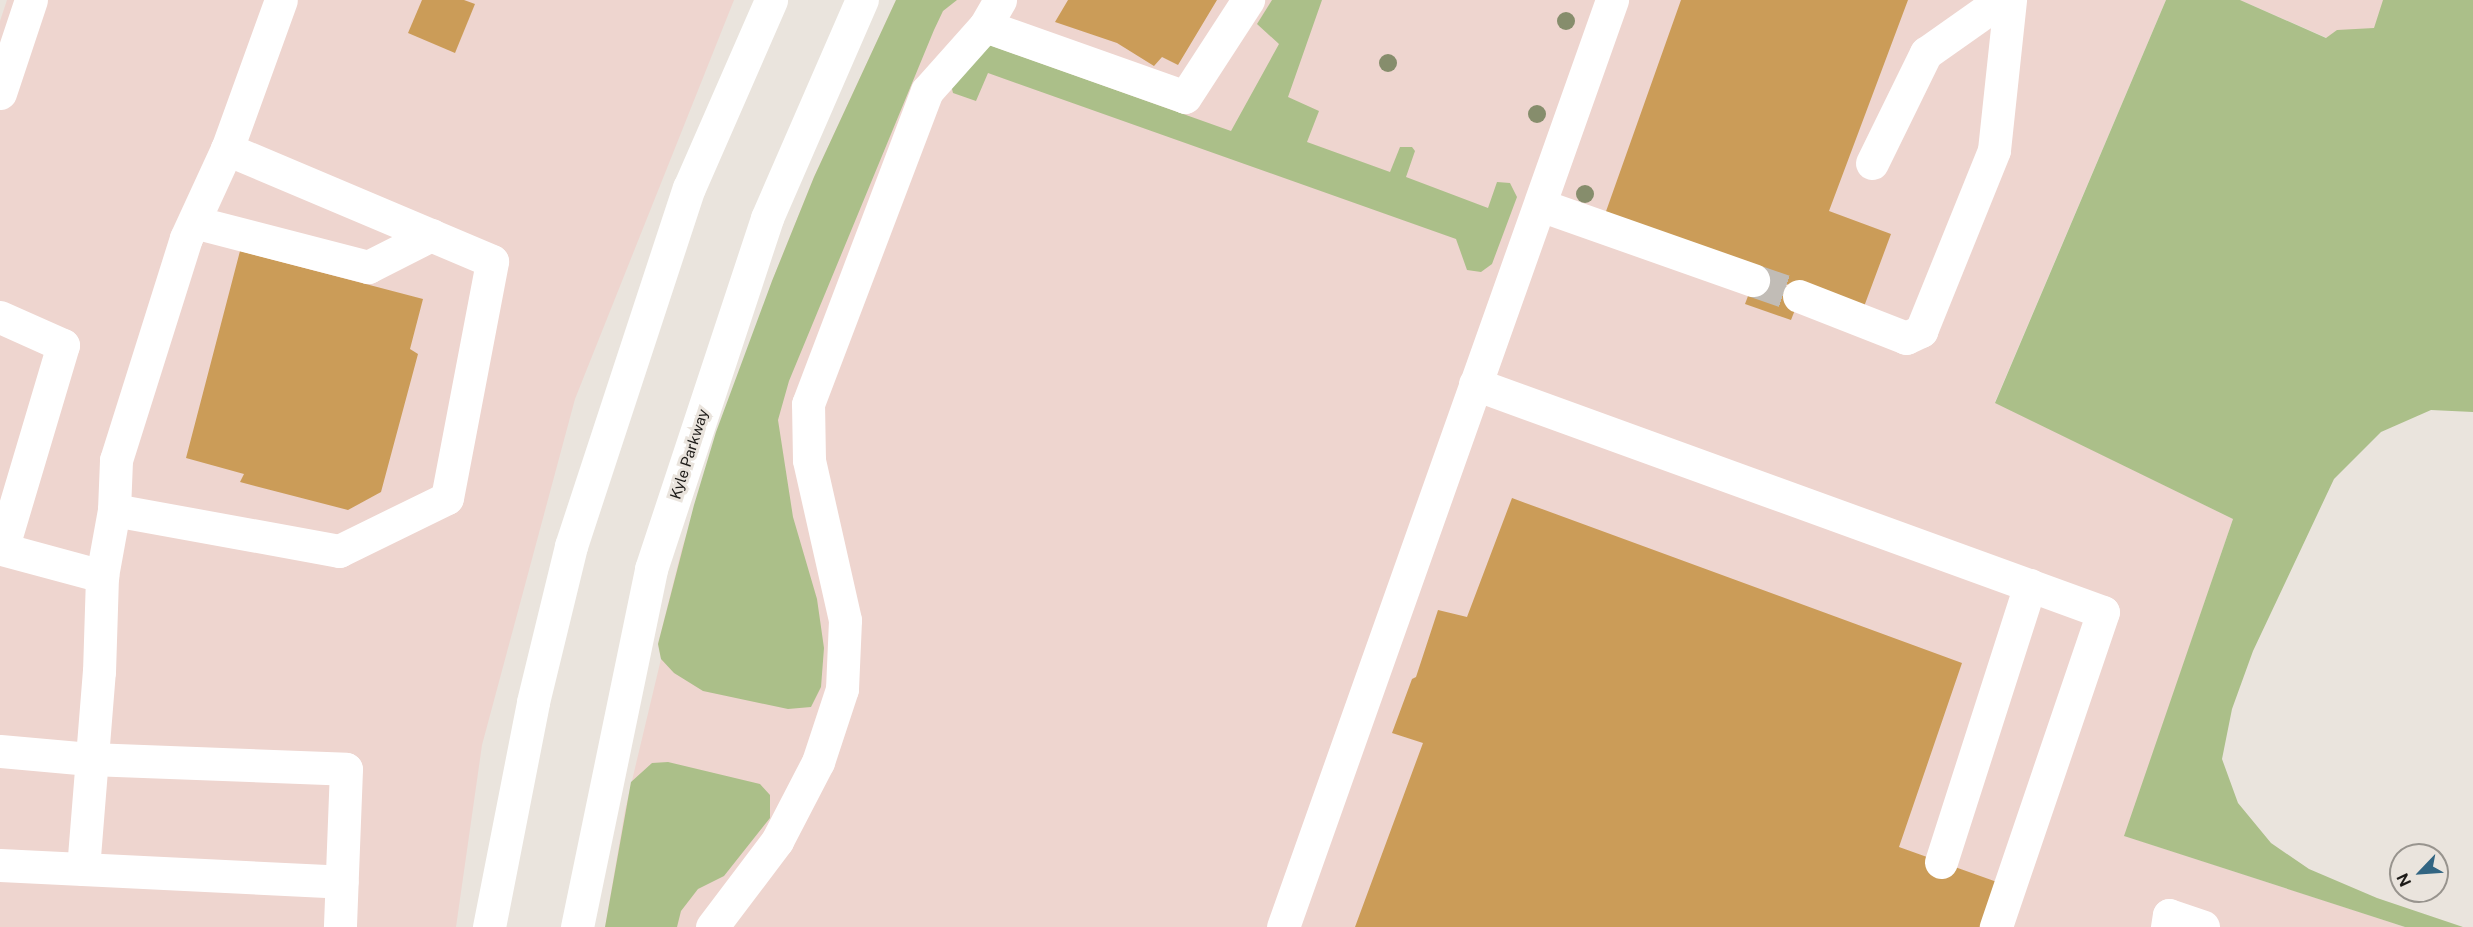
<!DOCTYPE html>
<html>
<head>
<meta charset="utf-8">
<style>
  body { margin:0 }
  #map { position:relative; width:2473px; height:927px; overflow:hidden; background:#eae4dd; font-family:"Public Sans",sans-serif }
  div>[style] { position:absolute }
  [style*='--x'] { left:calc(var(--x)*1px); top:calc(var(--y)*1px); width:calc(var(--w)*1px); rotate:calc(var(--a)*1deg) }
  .commercial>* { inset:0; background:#eed5cf }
  .green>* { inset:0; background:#abbf89 }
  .building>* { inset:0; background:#cb9c58 }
  .minor-tunnel>* { height:33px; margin-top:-16.5px; transform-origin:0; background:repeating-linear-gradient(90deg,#c1bcb6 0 33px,transparent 0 49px) }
  .minor>* { height:33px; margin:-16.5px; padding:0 16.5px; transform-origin:16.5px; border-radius:16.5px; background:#fff }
  .trees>* { width:18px; height:18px; margin:-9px; border-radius:50%; background:#868d6c }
  span { translate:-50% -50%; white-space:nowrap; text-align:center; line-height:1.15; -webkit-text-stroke:6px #eae4dd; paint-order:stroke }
  .street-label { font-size:15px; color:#1d1b18 }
  .north { position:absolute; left:2389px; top:843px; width:60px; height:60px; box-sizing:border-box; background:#eae4dd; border:2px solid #98948e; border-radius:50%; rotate:245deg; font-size:16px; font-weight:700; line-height:24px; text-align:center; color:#1d1b18 }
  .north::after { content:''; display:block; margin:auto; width:21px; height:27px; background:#326582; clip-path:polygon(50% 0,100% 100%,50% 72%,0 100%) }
</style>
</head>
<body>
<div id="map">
  <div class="commercial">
    <div style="clip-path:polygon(7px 0,734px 0,575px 399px,482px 745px,456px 927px,0 927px,0 21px)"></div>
    <div style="clip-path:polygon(896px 0,2166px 0,1995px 402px,2233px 519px,2125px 836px,2405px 927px,605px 927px,625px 810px,661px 659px,658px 644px,682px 548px,772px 281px,814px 177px)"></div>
    <div style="clip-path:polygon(2240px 0,2410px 0,2387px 64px)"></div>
  </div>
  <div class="green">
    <div style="clip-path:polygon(896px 0,957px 0,943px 11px,934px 30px,789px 381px,778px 420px,793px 517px,817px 599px,824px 648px,821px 687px,811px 707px,788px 709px,703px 691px,674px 673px,661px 659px,658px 644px,694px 505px,716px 432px,772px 281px,814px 177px)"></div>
    <div style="clip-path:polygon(1272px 0,1322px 0,1288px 97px,1319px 111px,1307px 142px,1390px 172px,1400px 147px,1412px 147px,1415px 151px,1406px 177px,1488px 208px,1497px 182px,1510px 183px,1517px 197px,1492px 264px,1481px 272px,1467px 270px,1456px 239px,988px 73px,976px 101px,953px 93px,951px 85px,978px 41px,1231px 131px,1279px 44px,1257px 24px)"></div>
    <div style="clip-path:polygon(2166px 0,2240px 0,2326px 38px,2337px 30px,2374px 28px,2383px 0,2473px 0,2473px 412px,2431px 410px,2381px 432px,2334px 479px,2253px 651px,2232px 709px,2222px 759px,2238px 803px,2271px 843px,2309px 869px,2377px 898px,2463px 927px,2405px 927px,2124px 836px,2233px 519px,1995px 403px)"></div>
    <div style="clip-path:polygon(668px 762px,760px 784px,770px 795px,770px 818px,724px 876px,698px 889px,681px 911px,677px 927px,605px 927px,631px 782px,652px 763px)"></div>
  </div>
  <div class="building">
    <div style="clip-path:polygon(422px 0,464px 0,475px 4px,455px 53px,408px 33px)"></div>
    <div style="clip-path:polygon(1068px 0,1217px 0,1178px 65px,1162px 57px,1154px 66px,1117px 43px,1055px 22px)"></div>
    <div style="clip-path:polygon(1681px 0,1908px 0,1829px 211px,1891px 234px,1862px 312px,1604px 217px)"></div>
    <div style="clip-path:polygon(240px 251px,423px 299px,410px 349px,418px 354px,381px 492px,348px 510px,240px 482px,244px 474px,186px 458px)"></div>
    <div style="clip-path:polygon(1756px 275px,1802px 292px,1791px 320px,1745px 304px)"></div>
    <div style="clip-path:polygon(1512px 498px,1962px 663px,1899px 847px,1997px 882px,1981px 927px,1355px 927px,1423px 743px,1392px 733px,1412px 679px,1416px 677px,1438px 610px,1467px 617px)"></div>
  </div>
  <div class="minor-tunnel">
    <div style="--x:1753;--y:280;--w:49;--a:19.2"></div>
  </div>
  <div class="minor">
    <div style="--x:1000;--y:0;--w:30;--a:120"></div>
    <div style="--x:985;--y:26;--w:212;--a:19.5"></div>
    <div style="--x:1185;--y:97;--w:116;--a:-57"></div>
    <div style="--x:0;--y:93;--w:98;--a:-71.6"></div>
    <div style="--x:1872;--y:163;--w:123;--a:-63.9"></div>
    <div style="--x:1926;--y:53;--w:92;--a:-35.2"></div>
    <div style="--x:1540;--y:205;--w:226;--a:19.4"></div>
    <div style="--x:194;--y:222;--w:180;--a:14.5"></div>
    <div style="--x:368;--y:267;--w:71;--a:-26.9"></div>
    <div style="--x:1799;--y:296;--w:115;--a:21.4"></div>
    <div style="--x:1906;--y:338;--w:17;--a:-25"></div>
    <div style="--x:1921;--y:331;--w:195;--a:-68"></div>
    <div style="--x:1994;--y:150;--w:151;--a:-83.9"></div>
    <div style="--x:0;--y:317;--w:69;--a:24"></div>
    <div style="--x:63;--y:345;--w:213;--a:106.6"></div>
    <div style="--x:2;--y:549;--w:104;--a:15.1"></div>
    <div style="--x:1475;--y:384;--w:668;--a:19.95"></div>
    <div style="--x:2103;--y:612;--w:333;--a:108.8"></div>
    <div style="--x:114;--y:510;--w:229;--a:10.3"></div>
    <div style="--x:339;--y:551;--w:120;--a:-26.1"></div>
    <div style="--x:447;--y:498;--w:241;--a:-79.2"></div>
    <div style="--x:492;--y:261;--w:288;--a:-157.1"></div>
    <div style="--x:0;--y:751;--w:90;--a:5.1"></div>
    <div style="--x:90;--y:759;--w:256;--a:2.2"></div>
    <div style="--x:346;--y:769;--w:158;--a:92.2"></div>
    <div style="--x:1941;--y:862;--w:291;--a:-72.2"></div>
    <div style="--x:0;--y:865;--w:342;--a:2.8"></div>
    <div style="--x:83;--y:869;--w:198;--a:-85.4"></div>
    <div style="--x:99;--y:672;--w:96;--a:-88.2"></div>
    <div style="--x:102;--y:576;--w:67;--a:-79.7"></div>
    <div style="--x:114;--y:510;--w:50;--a:-87.7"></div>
    <div style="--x:116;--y:460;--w:233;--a:-72.5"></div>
    <div style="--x:186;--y:238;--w:98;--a:-65.3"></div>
    <div style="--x:227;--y:149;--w:158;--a:-70.1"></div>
    <div style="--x:489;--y:927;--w:229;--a:-78.9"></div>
    <div style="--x:533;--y:702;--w:161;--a:-76.3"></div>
    <div style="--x:571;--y:546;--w:377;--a:-71.8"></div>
    <div style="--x:689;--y:188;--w:205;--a:-66.4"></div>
    <div style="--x:577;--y:927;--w:366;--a:-78.3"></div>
    <div style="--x:651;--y:569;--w:370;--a:-71.7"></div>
    <div style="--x:767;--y:218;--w:238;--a:-66.5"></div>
    <div style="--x:712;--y:927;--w:108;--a:-52.9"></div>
    <div style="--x:777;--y:841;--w:89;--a:-62.6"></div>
    <div style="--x:818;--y:762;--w:77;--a:-71.8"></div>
    <div style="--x:842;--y:689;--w:69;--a:-87.5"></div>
    <div style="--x:845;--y:620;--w:164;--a:-102.7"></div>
    <div style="--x:809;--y:460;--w:56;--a:-91"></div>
    <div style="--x:808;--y:404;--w:335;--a:-69.2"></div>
    <div style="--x:927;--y:91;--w:87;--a:-48.3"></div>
    <div style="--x:1283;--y:927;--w:984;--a:-70.46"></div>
    <div style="--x:2167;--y:927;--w:12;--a:-81"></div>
    <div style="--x:2169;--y:915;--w:36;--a:19"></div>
  </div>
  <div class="trees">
    <div style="left:1566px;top:21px"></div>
    <div style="left:1388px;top:63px"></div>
    <div style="left:1537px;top:114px"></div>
    <div style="left:1585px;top:194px"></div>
  </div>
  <div class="street-label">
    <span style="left:689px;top:454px;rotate:-72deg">Kyle Parkway</span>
  </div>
  <div class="north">N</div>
</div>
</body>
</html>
